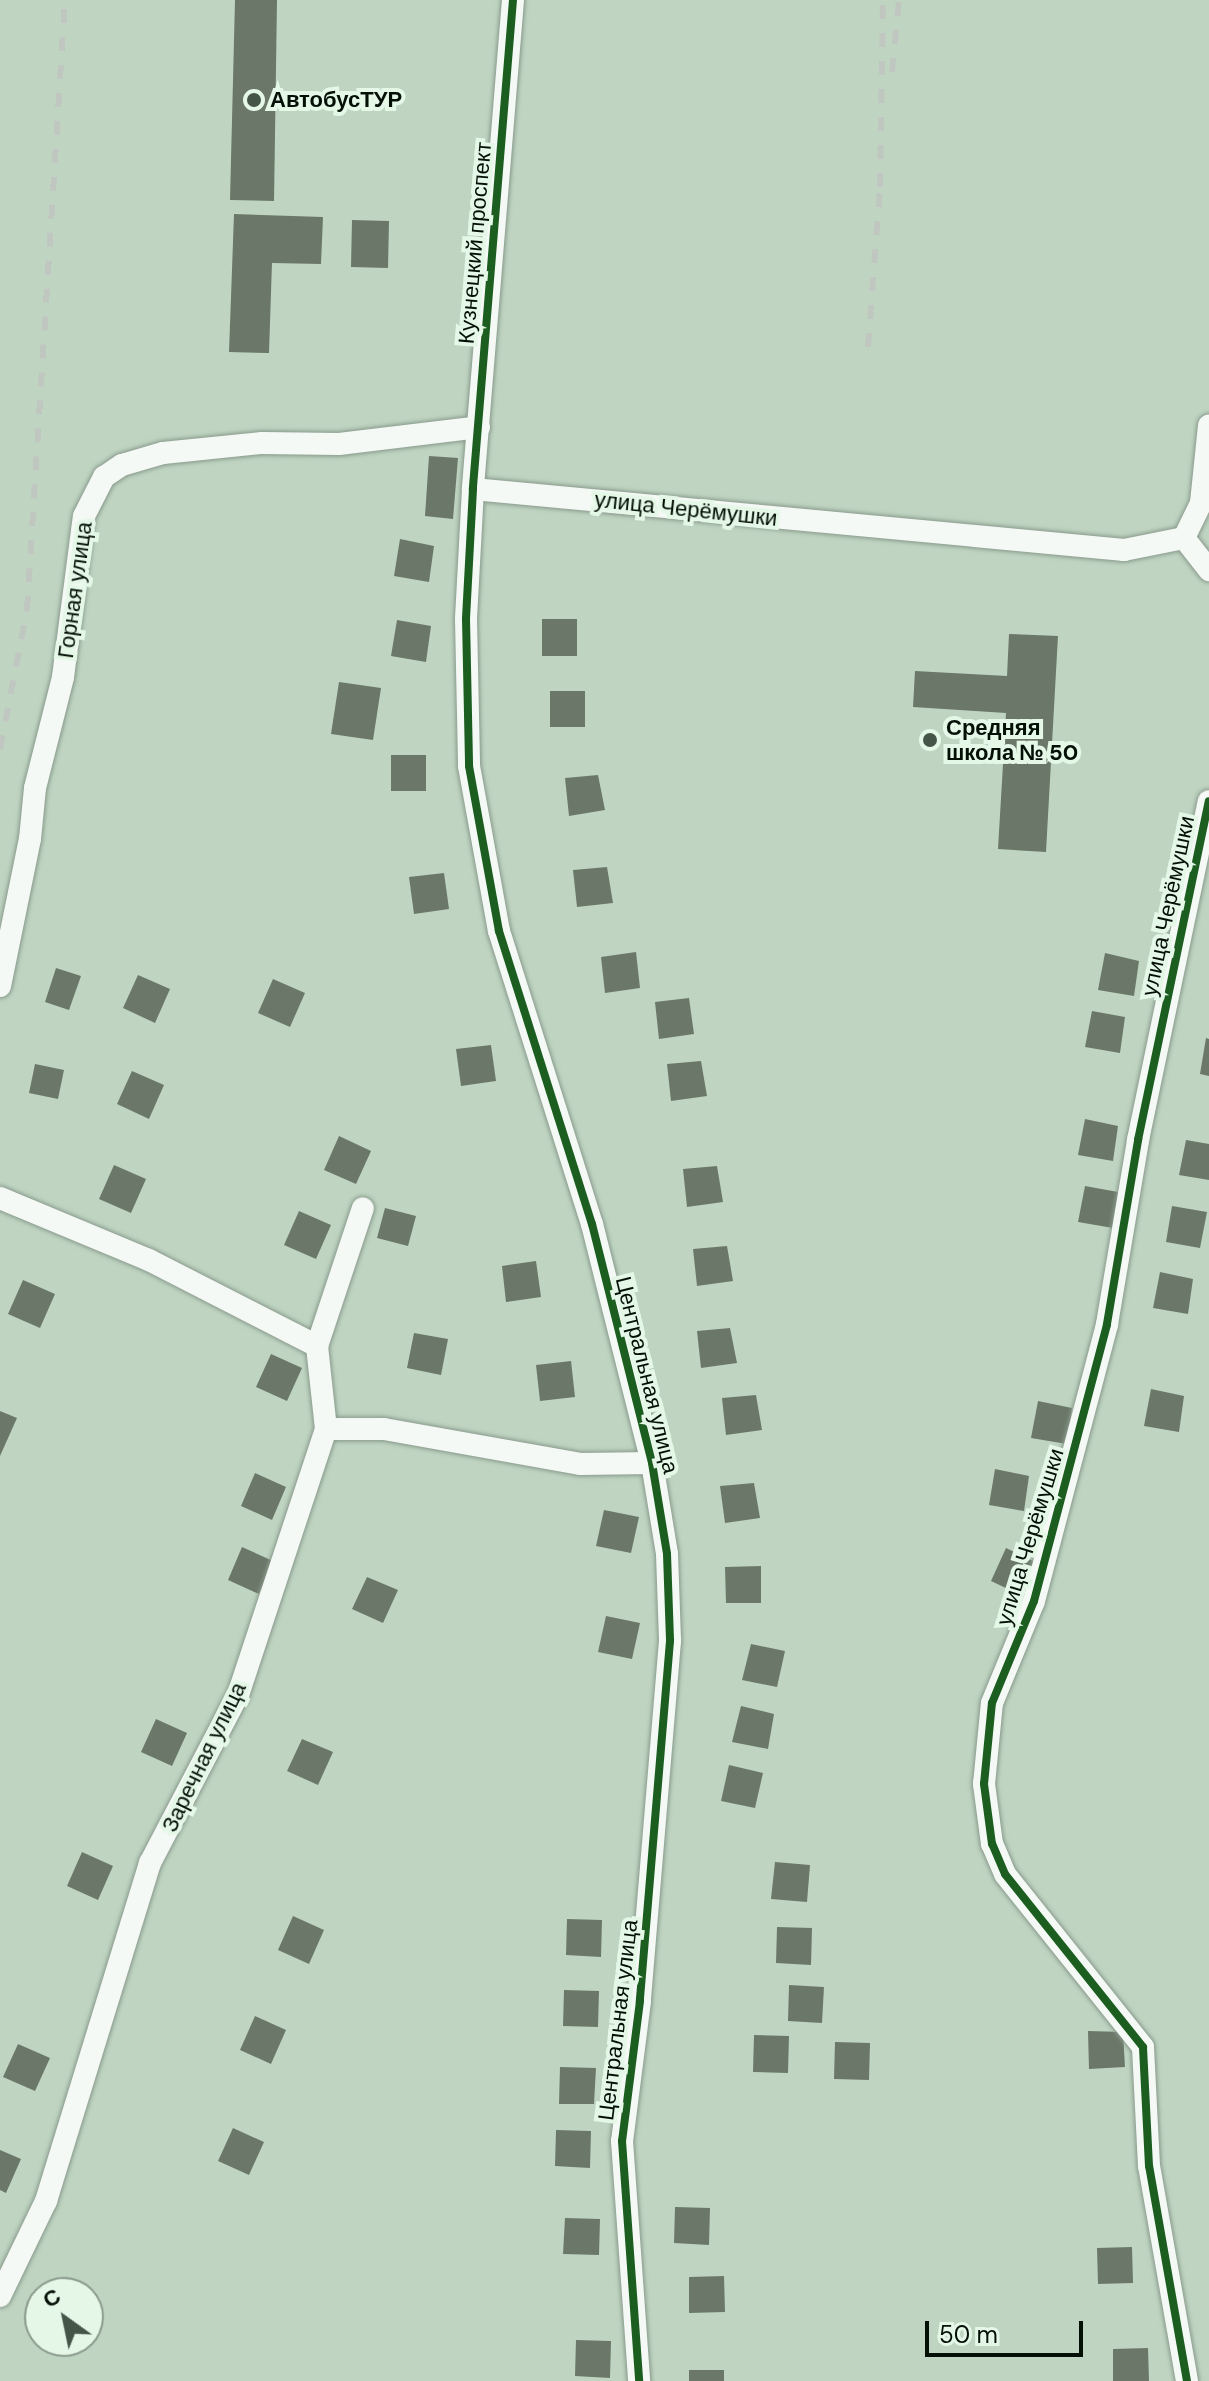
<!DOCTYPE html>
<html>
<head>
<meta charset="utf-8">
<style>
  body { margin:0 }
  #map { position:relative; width:1209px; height:2381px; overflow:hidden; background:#bfd5c2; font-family:"DM Sans",sans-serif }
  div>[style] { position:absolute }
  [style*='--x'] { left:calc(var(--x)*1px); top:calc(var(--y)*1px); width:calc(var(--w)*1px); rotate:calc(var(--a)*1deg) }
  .building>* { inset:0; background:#6b7869 }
  .roads { filter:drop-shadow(0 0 2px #8a9a8c) drop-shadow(0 0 2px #8a9a8c) }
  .minor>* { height:22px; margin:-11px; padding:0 11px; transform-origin:11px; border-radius:11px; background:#f5f9f6 }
  .rail>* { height:6px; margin-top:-3px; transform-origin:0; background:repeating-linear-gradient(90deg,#c0c7c1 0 14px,transparent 0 28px) }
  .cycleway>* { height:8px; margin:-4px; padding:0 4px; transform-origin:4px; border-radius:4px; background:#1b5e20 }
  .dots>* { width:22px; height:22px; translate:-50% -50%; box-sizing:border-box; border:4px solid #e5f8e7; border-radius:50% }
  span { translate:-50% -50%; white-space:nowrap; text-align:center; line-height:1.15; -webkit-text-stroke:8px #e5f8e7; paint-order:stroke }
  .poi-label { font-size:22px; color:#041006; font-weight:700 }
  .left { translate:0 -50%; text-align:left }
  .street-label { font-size:22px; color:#041006 }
  .north { position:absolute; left:24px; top:2277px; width:80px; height:80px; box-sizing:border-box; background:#e5f8e7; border:2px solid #8b9b8d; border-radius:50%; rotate:327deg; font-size:22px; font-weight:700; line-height:32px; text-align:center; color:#041006 }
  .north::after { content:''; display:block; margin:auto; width:28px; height:36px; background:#455548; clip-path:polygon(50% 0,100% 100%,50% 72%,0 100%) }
  .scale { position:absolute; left:925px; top:2321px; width:158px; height:36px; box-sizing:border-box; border:4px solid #041006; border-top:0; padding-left:10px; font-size:24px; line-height:28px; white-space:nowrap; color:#041006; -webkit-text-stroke:6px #e5f8e7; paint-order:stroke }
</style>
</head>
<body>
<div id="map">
  <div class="building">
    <div style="clip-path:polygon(235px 0,277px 0,274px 201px,230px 200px)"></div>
    <div style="clip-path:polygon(234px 214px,323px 217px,321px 264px,272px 263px,269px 353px,229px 352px)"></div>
    <div style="clip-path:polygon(352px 220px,389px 221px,388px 268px,351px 267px)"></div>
    <div style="clip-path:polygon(429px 456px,458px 458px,453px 519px,425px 516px)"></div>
    <div style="clip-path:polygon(400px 539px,434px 546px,429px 582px,394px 576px)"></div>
    <div style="clip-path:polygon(542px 619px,577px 619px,577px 656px,542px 656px)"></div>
    <div style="clip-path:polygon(397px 620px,431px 626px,426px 662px,391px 656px)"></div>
    <div style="clip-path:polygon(1009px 634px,1058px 636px,1046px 852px,998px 849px,1006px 713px,913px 707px,915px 671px,1007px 676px)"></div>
    <div style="clip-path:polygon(339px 682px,381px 688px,373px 740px,331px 734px)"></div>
    <div style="clip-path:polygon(550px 691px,585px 691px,585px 727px,550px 727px)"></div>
    <div style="clip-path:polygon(391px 755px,426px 755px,426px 791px,391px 791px)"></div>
    <div style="clip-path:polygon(598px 775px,605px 810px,569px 816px,565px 778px)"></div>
    <div style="clip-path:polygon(607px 867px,613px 903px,577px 907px,573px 870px)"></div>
    <div style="clip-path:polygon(444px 873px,449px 909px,414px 914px,409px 877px)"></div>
    <div style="clip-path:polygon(636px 952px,640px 988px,605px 993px,601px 957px)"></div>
    <div style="clip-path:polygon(1105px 953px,1139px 961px,1134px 996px,1098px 990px)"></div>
    <div style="clip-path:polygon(56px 968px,81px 976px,69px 1010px,45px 1002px)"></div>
    <div style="clip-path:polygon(138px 975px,170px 989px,155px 1023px,123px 1008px)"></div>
    <div style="clip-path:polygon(273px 979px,305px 993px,290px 1027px,258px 1013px)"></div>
    <div style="clip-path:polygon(689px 998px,694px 1034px,659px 1039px,655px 1002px)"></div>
    <div style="clip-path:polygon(1092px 1011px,1125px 1017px,1120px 1053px,1085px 1047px)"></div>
    <div style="clip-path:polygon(1206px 1038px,1209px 1039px,1209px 1076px,1200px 1074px)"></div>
    <div style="clip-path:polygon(491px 1045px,496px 1081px,461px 1086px,456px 1049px)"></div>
    <div style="clip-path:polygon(701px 1061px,707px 1096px,671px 1101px,667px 1064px)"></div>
    <div style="clip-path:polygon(35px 1064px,64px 1070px,58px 1099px,29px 1093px)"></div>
    <div style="clip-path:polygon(132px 1071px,164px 1085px,149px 1119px,117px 1104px)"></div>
    <div style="clip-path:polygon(1085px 1119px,1118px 1126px,1113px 1161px,1078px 1155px)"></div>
    <div style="clip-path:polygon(339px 1136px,371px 1151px,356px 1184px,324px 1170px)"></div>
    <div style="clip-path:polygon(1186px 1140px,1209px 1144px,1209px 1180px,1179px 1175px)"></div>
    <div style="clip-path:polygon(114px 1165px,146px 1179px,131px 1213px,99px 1199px)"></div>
    <div style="clip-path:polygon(717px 1166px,723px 1202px,687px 1207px,683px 1169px)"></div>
    <div style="clip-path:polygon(1085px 1186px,1118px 1192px,1113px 1228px,1078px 1222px)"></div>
    <div style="clip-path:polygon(1172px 1206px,1207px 1212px,1200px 1248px,1166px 1242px)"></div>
    <div style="clip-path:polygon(385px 1208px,416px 1216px,408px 1246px,377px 1238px)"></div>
    <div style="clip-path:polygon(299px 1211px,331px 1225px,316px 1259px,284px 1245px)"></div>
    <div style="clip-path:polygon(727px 1246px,733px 1281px,697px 1286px,693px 1249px)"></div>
    <div style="clip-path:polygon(536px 1261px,541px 1297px,506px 1302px,502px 1266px)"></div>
    <div style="clip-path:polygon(1160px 1272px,1193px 1279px,1188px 1314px,1153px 1308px)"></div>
    <div style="clip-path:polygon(23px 1280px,55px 1294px,40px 1328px,8px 1314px)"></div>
    <div style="clip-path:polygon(730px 1328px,737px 1363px,701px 1368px,697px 1331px)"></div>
    <div style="clip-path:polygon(414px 1333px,448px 1339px,441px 1375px,407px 1368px)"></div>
    <div style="clip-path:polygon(271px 1354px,302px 1368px,287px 1401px,256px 1387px)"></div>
    <div style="clip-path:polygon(571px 1361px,575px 1397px,540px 1401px,536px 1365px)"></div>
    <div style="clip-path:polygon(1151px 1389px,1184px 1396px,1179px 1432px,1144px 1426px)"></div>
    <div style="clip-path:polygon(756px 1395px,762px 1430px,726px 1435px,722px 1398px)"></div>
    <div style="clip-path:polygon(1038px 1401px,1072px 1408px,1067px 1444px,1031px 1438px)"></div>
    <div style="clip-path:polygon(0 1411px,17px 1418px,0 1456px)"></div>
    <div style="clip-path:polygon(995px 1469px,1029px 1476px,1024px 1511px,989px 1505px)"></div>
    <div style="clip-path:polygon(255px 1473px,286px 1487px,272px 1520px,241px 1506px)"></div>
    <div style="clip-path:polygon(754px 1483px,760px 1518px,725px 1523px,720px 1486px)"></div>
    <div style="clip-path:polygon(604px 1510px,639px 1517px,631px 1553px,596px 1546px)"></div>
    <div style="clip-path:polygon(242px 1547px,273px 1561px,259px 1594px,228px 1580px)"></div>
    <div style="clip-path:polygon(1006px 1548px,1037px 1563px,1023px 1596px,991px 1581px)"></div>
    <div style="clip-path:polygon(761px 1566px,761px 1603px,726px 1603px,725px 1567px)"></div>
    <div style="clip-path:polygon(367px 1577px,398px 1590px,383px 1623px,352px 1609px)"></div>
    <div style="clip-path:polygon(606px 1616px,640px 1623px,632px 1659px,598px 1652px)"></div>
    <div style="clip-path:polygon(751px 1644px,785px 1651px,777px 1687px,742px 1680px)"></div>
    <div style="clip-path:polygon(741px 1706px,774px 1714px,768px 1749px,732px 1742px)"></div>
    <div style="clip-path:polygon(156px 1719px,187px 1733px,172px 1766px,141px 1752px)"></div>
    <div style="clip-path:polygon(302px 1739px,333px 1752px,318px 1785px,287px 1771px)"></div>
    <div style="clip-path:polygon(729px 1765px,763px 1773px,755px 1808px,721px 1801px)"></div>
    <div style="clip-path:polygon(82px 1852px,113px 1866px,98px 1900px,67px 1886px)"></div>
    <div style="clip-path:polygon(775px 1862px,810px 1865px,807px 1902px,771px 1899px)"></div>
    <div style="clip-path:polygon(293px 1916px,324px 1930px,309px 1964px,278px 1950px)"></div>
    <div style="clip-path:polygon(567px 1919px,602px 1920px,601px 1957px,566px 1955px)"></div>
    <div style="clip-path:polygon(777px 1927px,812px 1928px,811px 1965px,776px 1963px)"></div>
    <div style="clip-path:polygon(789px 1985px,824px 1987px,822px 2023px,788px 2021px)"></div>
    <div style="clip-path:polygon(564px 1990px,599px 1991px,598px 2027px,563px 2026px)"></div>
    <div style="clip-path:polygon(255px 2016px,286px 2030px,271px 2064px,240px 2050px)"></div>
    <div style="clip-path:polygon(1088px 2031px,1123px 2032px,1125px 2067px,1089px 2069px)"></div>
    <div style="clip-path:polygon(754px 2035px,789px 2036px,788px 2073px,753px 2072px)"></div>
    <div style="clip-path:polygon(835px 2042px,870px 2043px,869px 2080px,834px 2079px)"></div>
    <div style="clip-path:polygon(18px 2044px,50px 2058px,35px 2091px,3px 2077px)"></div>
    <div style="clip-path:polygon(560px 2067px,596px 2068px,594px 2104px,559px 2104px)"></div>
    <div style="clip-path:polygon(233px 2128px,264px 2142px,249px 2175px,218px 2161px)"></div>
    <div style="clip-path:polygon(556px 2130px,591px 2131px,590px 2168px,555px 2166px)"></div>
    <div style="clip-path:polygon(0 2150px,21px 2159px,6px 2193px,0 2190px)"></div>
    <div style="clip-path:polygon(675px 2207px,710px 2208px,709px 2245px,674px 2243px)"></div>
    <div style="clip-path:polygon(565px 2218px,600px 2219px,599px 2255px,563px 2254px)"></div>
    <div style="clip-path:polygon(1132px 2247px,1133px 2283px,1098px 2284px,1097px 2248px)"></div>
    <div style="clip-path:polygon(724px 2276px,725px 2312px,689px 2313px,689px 2277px)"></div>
    <div style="clip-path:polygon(576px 2340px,611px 2341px,610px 2378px,575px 2376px)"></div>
    <div style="clip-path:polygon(1148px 2348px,1149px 2381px,1113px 2381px,1113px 2349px)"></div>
    <div style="clip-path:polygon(689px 2370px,724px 2370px,724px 2381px,689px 2381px)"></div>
  </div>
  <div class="roads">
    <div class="minor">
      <div style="--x:513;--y:0;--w:491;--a:94.7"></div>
      <div style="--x:473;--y:489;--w:130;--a:93.1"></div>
      <div style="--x:466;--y:619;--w:147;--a:88.8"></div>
      <div style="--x:469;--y:766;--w:168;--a:79.7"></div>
      <div style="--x:499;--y:931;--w:307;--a:72.4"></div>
      <div style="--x:592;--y:1224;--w:246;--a:75.9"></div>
      <div style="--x:652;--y:1463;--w:92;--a:80.6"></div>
      <div style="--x:667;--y:1554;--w:87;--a:88"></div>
      <div style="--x:670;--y:1641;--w:361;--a:94.8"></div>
      <div style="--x:640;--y:2001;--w:141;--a:97.3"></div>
      <div style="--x:622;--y:2141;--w:241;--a:85.9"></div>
      <div style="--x:473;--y:489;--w:654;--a:5.35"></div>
      <div style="--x:1124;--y:550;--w:61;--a:-11.3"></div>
      <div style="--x:1184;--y:538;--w:39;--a:-64"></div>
      <div style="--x:1201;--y:503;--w:78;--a:-84.1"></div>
      <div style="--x:1184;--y:538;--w:41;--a:52"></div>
      <div style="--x:0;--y:986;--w:150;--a:-78.5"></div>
      <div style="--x:30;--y:839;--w:51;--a:-84.4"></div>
      <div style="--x:35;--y:788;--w:114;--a:-75.8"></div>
      <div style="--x:63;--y:677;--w:162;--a:-82.6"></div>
      <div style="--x:84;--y:516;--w:44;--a:-62.9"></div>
      <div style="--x:104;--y:477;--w:22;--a:-34"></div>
      <div style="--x:122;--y:465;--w:43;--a:-16.3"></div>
      <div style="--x:163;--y:453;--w:100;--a:-5.8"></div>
      <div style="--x:262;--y:443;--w:77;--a:0.7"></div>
      <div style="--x:339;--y:444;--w:141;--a:-6.9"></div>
      <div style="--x:0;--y:1198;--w:161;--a:22.6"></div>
      <div style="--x:149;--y:1260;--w:189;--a:27.1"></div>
      <div style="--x:326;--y:1429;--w:58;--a:0"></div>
      <div style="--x:384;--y:1429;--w:199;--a:10.1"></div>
      <div style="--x:580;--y:1464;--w:72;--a:-0.8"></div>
      <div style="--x:0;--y:2296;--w:106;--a:-64.2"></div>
      <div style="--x:46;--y:2201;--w:354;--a:-72.9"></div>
      <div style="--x:150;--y:1863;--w:190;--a:-62.4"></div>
      <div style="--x:238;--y:1695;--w:280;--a:-71.7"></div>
      <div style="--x:326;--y:1429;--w:83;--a:-96.2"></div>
      <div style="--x:317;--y:1346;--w:145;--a:-71.6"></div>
      <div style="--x:1187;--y:2381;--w:218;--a:-100"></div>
      <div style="--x:1149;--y:2166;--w:119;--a:-92.9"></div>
      <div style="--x:1143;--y:2047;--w:221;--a:-128.6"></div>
      <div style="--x:1005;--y:1874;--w:33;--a:-113"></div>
      <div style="--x:992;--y:1844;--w:61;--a:-97.6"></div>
      <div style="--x:984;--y:1784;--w:81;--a:-84.4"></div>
      <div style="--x:992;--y:1703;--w:110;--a:-67.6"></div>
      <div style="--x:1034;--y:1601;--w:286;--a:-75.2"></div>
      <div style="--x:1107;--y:1324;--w:187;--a:-80.4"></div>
      <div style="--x:1138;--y:1140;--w:346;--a:-78.2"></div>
    </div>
  </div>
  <div class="rail">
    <div style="--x:892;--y:72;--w:72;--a:-84.4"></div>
    <div style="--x:868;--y:347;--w:160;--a:-85.7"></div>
    <div style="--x:880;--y:187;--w:187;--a:-89.1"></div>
    <div style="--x:0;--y:749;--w:142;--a:-79"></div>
    <div style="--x:27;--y:610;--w:611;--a:-86.44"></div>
  </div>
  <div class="cycleway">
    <div style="--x:513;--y:0;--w:491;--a:94.7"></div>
    <div style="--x:473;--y:489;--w:130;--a:93.1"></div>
    <div style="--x:466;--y:619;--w:147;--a:88.8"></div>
    <div style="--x:469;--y:766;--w:168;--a:79.7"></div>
    <div style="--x:499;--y:931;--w:307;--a:72.4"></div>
    <div style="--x:592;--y:1224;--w:246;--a:75.9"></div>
    <div style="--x:652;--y:1463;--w:92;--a:80.6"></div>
    <div style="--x:667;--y:1554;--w:87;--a:88"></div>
    <div style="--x:670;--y:1641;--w:361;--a:94.8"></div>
    <div style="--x:640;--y:2001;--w:141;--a:97.3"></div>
    <div style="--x:622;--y:2141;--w:241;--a:85.9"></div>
    <div style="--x:1187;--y:2381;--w:218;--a:-100"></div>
    <div style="--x:1149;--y:2166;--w:119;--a:-92.9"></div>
    <div style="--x:1143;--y:2047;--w:221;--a:-128.6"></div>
    <div style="--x:1005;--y:1874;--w:33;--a:-113"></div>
    <div style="--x:992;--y:1844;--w:61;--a:-97.6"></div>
    <div style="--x:984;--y:1784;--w:81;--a:-84.4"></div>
    <div style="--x:992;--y:1703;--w:110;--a:-67.6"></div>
    <div style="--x:1034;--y:1601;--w:286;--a:-75.2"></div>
    <div style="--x:1107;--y:1324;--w:187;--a:-80.4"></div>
    <div style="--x:1138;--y:1140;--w:346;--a:-78.2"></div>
  </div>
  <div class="dots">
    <div style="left:254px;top:100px;background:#455548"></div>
    <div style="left:930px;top:740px;background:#455548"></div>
  </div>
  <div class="poi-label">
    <span class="left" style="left:270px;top:100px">АвтобусТУР</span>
    <span class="left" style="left:946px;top:740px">Средняя<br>школа № 50</span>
  </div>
  <div class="street-label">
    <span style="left:475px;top:243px;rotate:-85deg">Кузнецкий проспект</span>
    <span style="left:686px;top:509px;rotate:6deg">улица Черёмушки</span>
    <span style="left:75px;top:590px;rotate:-82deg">Горная улица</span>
    <span style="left:1168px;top:906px;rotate:-78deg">улица Черёмушки</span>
    <span style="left:647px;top:1375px;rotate:76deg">Центральная улица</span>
    <span style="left:1030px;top:1537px;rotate:-73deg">улица Черёмушки</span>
    <span style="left:204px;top:1757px;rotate:-64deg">Заречная улица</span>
    <span style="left:618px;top:2020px;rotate:-83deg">Центральная улица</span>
  </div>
  <div class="north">С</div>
  <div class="scale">50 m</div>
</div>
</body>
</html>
